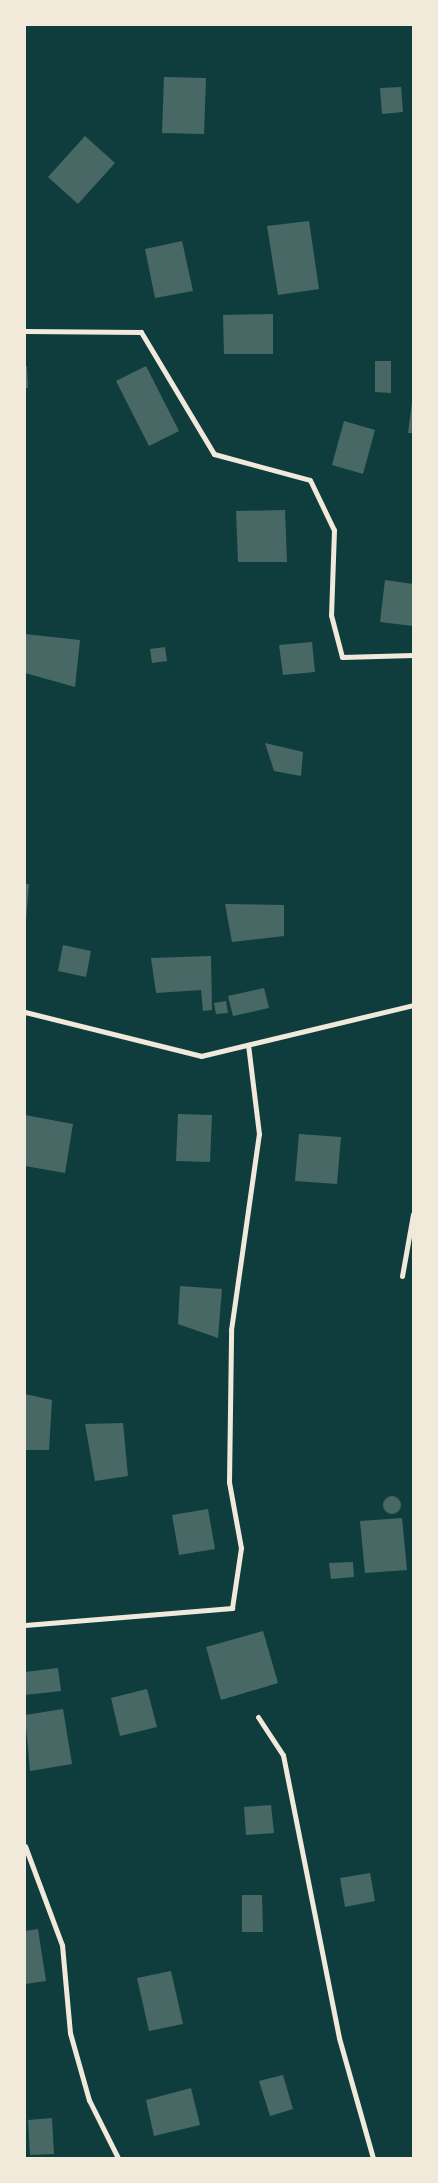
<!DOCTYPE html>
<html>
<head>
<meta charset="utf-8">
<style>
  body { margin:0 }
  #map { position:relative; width:438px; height:2183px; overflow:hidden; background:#0f3d3e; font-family:"DejaVu Sans",sans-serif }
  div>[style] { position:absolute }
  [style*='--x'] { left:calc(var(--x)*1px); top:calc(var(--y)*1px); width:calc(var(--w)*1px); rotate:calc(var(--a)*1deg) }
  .building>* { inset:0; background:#486865 }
  .round { border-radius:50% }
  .minor>* { height:5px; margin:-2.5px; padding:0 2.5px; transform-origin:2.5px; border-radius:2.5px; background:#f1e9da }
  span { translate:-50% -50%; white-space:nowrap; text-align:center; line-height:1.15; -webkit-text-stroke:5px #f1e9da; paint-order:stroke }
  .frame { position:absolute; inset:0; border:26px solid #f1e9da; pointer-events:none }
</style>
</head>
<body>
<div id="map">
  <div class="building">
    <div style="clip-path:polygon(164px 77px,206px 78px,204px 134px,162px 133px)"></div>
    <div style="clip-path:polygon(401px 87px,403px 112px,382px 114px,380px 88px)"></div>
    <div style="clip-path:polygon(85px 136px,115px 163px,78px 204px,48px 177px)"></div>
    <div style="clip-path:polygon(309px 221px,319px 289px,278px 295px,267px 226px)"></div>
    <div style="clip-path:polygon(182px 241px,193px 291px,155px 298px,145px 249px)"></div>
    <div style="clip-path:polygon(273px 314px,273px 354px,224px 354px,223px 315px)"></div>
    <div style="clip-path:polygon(375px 361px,391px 361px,391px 393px,375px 392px)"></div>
    <div style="clip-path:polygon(25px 366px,27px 366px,28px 388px,25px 388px)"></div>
    <div style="clip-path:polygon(146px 366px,179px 431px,149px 446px,116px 381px)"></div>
    <div style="clip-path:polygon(413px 394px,413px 433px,408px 433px)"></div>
    <div style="clip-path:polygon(344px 421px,375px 430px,363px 474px,332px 465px)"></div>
    <div style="clip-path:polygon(285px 510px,287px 562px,238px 562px,236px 511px)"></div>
    <div style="clip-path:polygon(385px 580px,413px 584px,413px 626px,380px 622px)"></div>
    <div style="clip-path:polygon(25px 634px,80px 640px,75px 687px,25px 673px)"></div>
    <div style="clip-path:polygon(312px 642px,315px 672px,283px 675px,279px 645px)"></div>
    <div style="clip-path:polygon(165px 647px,167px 661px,152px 663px,150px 649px)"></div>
    <div style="clip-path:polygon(265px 743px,303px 752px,301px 776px,274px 771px)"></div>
    <div style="clip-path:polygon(25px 884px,29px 884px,26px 920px,25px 920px)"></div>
    <div style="clip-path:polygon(225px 904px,284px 905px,284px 936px,232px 942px)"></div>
    <div style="clip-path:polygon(63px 945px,91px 951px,86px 977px,58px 971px)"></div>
    <div style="clip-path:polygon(211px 956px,212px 1010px,203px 1011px,201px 990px,156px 993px,151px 958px)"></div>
    <div style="clip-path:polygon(264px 988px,269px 1008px,233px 1016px,228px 996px)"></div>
    <div style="clip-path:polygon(226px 1001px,228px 1013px,216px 1014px,214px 1003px)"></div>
    <div style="clip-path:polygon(178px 1114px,212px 1115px,210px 1162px,176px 1161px)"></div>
    <div style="clip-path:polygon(25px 1115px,73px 1124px,65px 1173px,25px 1166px)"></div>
    <div style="clip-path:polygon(299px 1134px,341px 1137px,337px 1184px,295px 1181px)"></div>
    <div style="clip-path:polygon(180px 1286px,222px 1289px,218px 1338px,178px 1324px)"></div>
    <div style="clip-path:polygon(25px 1394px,52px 1400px,49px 1450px,25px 1450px)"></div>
    <div style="clip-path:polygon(123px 1423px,128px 1476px,95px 1481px,85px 1424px)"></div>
    <div class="round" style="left:383px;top:1496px;width:18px;height:18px"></div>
    <div style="clip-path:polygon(208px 1509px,215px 1549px,179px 1555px,172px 1515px)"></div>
    <div style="clip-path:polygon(402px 1518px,407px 1570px,365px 1573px,360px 1521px)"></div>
    <div style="clip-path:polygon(353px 1562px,354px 1577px,331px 1579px,329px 1563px)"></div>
    <div style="clip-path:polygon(263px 1631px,278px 1683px,221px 1700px,206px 1647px)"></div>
    <div style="clip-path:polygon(58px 1668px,61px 1691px,25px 1695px,25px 1672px)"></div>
    <div style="clip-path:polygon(147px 1689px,157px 1727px,120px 1736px,111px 1698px)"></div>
    <div style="clip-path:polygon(63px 1709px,72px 1764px,30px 1771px,25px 1715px)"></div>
    <div style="clip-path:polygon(271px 1805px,274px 1833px,246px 1835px,244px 1807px)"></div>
    <div style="clip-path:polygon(370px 1873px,375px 1901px,345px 1907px,340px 1878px)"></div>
    <div style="clip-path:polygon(242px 1895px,262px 1895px,263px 1932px,242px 1932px)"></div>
    <div style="clip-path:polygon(38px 1929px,46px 1981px,25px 1984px,25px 1931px)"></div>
    <div style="clip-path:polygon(171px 1971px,183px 2024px,149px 2031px,137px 1978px)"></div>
    <div style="clip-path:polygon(283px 2075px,293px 2109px,270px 2116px,259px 2081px)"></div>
    <div style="clip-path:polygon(191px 2088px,200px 2125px,154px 2136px,146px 2100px)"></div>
    <div style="clip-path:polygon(52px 2118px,54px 2154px,30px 2155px,28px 2120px)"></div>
  </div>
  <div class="minor">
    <div style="--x:25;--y:331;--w:116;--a:0.5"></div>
    <div style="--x:141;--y:332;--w:142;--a:59.1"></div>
    <div style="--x:214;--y:454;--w:99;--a:15.2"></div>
    <div style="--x:310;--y:480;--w:55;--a:64.4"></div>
    <div style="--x:334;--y:530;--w:85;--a:92"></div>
    <div style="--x:331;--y:615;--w:43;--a:75.3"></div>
    <div style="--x:342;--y:657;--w:71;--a:-1.6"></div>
    <div style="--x:25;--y:1012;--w:181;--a:14"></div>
    <div style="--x:201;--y:1056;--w:218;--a:-13.5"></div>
    <div style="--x:402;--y:1276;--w:63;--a:-79.9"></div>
    <div style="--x:25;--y:1625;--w:208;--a:-4.7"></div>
    <div style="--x:232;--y:1608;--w:61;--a:-81.5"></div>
    <div style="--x:241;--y:1548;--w:67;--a:-100.3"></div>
    <div style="--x:229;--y:1482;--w:152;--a:-89.2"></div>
    <div style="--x:231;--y:1330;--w:198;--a:-81.9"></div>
    <div style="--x:259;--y:1134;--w:90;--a:-97"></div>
    <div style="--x:258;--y:1717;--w:45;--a:56.7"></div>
    <div style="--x:283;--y:1755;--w:288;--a:78.8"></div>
    <div style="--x:339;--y:2038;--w:125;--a:74.2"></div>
    <div style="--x:25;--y:1846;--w:106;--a:69.5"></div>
    <div style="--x:62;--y:1945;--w:88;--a:84.8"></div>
    <div style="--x:70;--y:2033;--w:70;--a:74.2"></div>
    <div style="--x:89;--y:2100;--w:65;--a:63.4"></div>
  </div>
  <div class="frame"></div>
</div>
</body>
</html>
